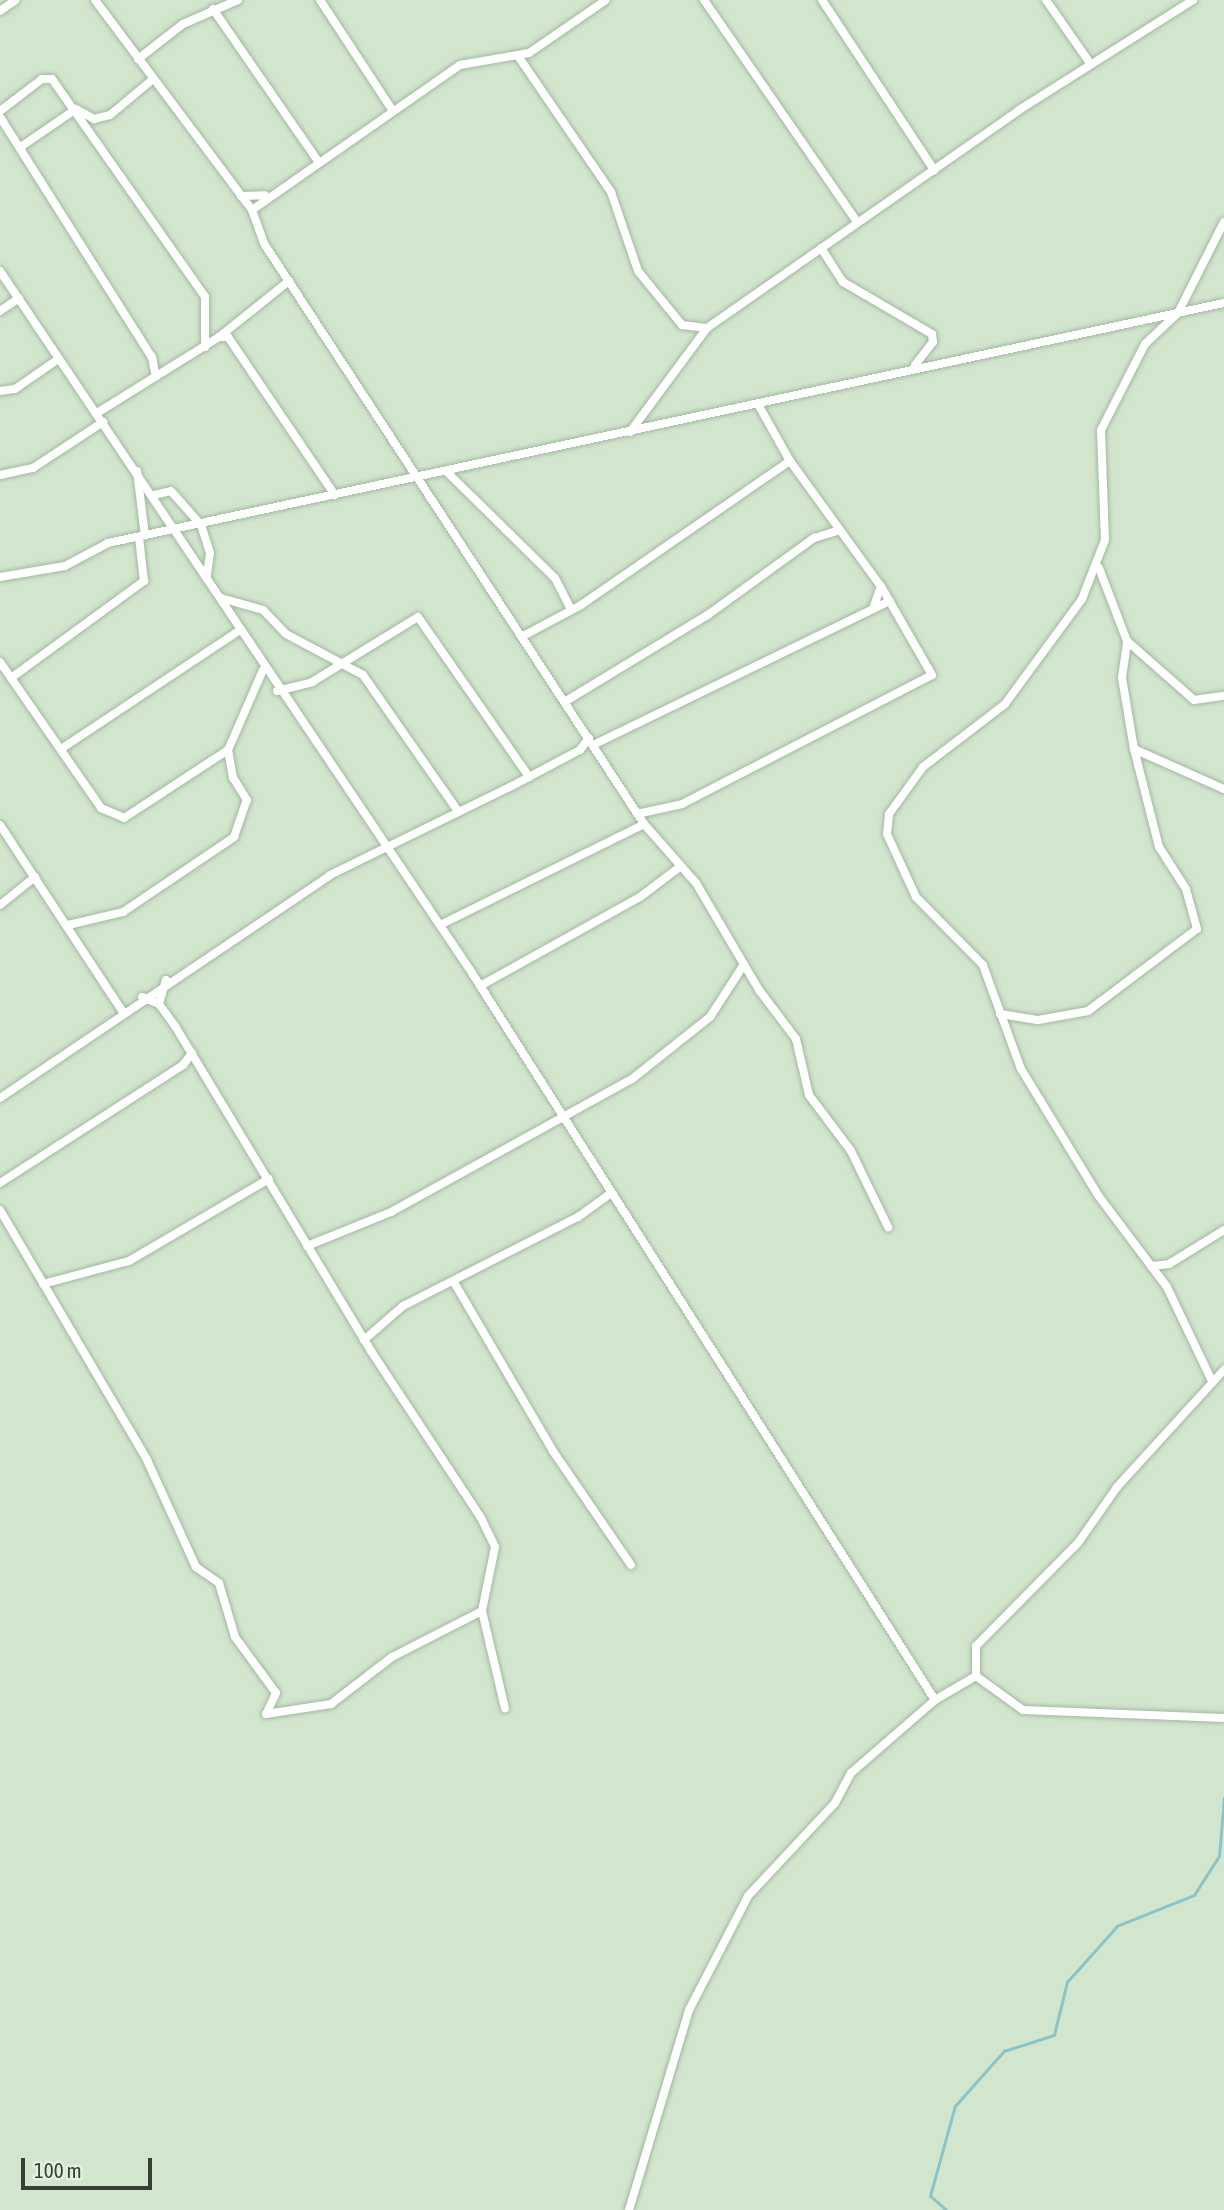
<!DOCTYPE html>
<html>
<head>
<meta charset="utf-8">
<style>
  body { margin:0 }
  #map { position:relative; width:1224px; height:2210px; overflow:hidden; background:#d2e6ce; font-family:"Asap Condensed",sans-serif }
  div>[style] { position:absolute }
  [style*='--x'] { left:calc(var(--x)*1px); top:calc(var(--y)*1px); width:calc(var(--w)*1px); rotate:calc(var(--a)*1deg) }
  .stream>* { height:2.5px; margin:-1.25px; padding:0 1.25px; transform-origin:1.25px; border-radius:1.25px; background:#8ac4c9 }
  .roads { filter:drop-shadow(0 0 2px #a4b8a1) drop-shadow(0 0 2px #a4b8a1) }
  .minor>* { height:8px; margin:-4px; padding:0 4px; transform-origin:4px; border-radius:4px; background:#fff }
  span { translate:-50% -50%; white-space:nowrap; text-align:center; line-height:1.15; -webkit-text-stroke:7px #dff3dc; paint-order:stroke }
  .scale { position:absolute; left:21px; top:2158px; width:131px; height:32px; box-sizing:border-box; border:4px solid #373f36; border-top:0; padding-left:9px; font-size:21px; line-height:24px; white-space:nowrap; color:#373f36; -webkit-text-stroke:5px #dff3dc; paint-order:stroke }
</style>
</head>
<body>
<div id="map">
  <div class="stream">
    <div style="--x:946;--y:2210;--w:21;--a:-139"></div>
    <div style="--x:930;--y:2196;--w:93;--a:-74.5"></div>
    <div style="--x:955;--y:2106;--w:74;--a:-48.3"></div>
    <div style="--x:1004;--y:2051;--w:52;--a:-17.7"></div>
    <div style="--x:1054;--y:2035;--w:55;--a:-76.2"></div>
    <div style="--x:1067;--y:1982;--w:75;--a:-48.2"></div>
    <div style="--x:1117;--y:1926;--w:83;--a:-21.9"></div>
    <div style="--x:1194;--y:1895;--w:46;--a:-57.3"></div>
    <div style="--x:1219;--y:1856;--w:58;--a:-85.1"></div>
  </div>
  <div class="roads">
    <div class="minor">
      <div style="--x:95;--y:0;--w:262;--a:53.2"></div>
      <div style="--x:252;--y:210;--w:37;--a:70"></div>
      <div style="--x:265;--y:245;--w:692;--a:56.79"></div>
      <div style="--x:644;--y:824;--w:79;--a:48.6"></div>
      <div style="--x:696;--y:883;--w:124;--a:59.5"></div>
      <div style="--x:759;--y:990;--w:61;--a:52.9"></div>
      <div style="--x:796;--y:1039;--w:57;--a:76.9"></div>
      <div style="--x:809;--y:1095;--w:70;--a:53.1"></div>
      <div style="--x:851;--y:1151;--w:85;--a:64"></div>
      <div style="--x:320;--y:0;--w:133;--a:56.7"></div>
      <div style="--x:704;--y:0;--w:270;--a:55.4"></div>
      <div style="--x:822;--y:0;--w:204;--a:56.6"></div>
      <div style="--x:1046;--y:0;--w:77;--a:55.1"></div>
      <div style="--x:213;--y:9;--w:185;--a:55.4"></div>
      <div style="--x:0;--y:11;--w:19;--a:-35"></div>
      <div style="--x:518;--y:56;--w:165;--a:55.6"></div>
      <div style="--x:611;--y:192;--w:83;--a:71.1"></div>
      <div style="--x:638;--y:271;--w:70;--a:50.8"></div>
      <div style="--x:682;--y:325;--w:25;--a:7"></div>
      <div style="--x:138;--y:59;--w:57;--a:-37.9"></div>
      <div style="--x:183;--y:24;--w:60;--a:-23.6"></div>
      <div style="--x:0;--y:111;--w:53;--a:-37.3"></div>
      <div style="--x:42;--y:79;--w:10;--a:0"></div>
      <div style="--x:52;--y:79;--w:266;--a:54.9"></div>
      <div style="--x:205;--y:297;--w:50;--a:90"></div>
      <div style="--x:0;--y:117;--w:284;--a:57.7"></div>
      <div style="--x:152;--y:357;--w:16;--a:79"></div>
      <div style="--x:22;--y:146;--w:65;--a:-34.4"></div>
      <div style="--x:76;--y:109;--w:21;--a:29"></div>
      <div style="--x:94;--y:119;--w:16;--a:-14"></div>
      <div style="--x:110;--y:115;--w:55;--a:-39.8"></div>
      <div style="--x:241;--y:196;--w:24;--a:-2"></div>
      <div style="--x:252;--y:210;--w:254;--a:-34.9"></div>
      <div style="--x:460;--y:65;--w:70;--a:-9.9"></div>
      <div style="--x:529;--y:53;--w:93;--a:-34.5"></div>
      <div style="--x:821;--y:248;--w:40;--a:57.1"></div>
      <div style="--x:843;--y:282;--w:103;--a:30.3"></div>
      <div style="--x:932;--y:334;--w:8;--a:83"></div>
      <div style="--x:933;--y:342;--w:29;--a:128"></div>
      <div style="--x:0;--y:271;--w:846;--a:56.08"></div>
      <div style="--x:472;--y:973;--w:862;--a:57.51"></div>
      <div style="--x:0;--y:311;--w:23;--a:-34"></div>
      <div style="--x:219;--y:337;--w:9;--a:0"></div>
      <div style="--x:228;--y:337;--w:191;--a:55.9"></div>
      <div style="--x:0;--y:391;--w:15;--a:-8"></div>
      <div style="--x:15;--y:389;--w:51;--a:-34.6"></div>
      <div style="--x:97;--y:413;--w:144;--a:-31.9"></div>
      <div style="--x:219;--y:337;--w:90;--a:-38.7"></div>
      <div style="--x:630;--y:432;--w:129;--a:-53.5"></div>
      <div style="--x:707;--y:328;--w:381;--a:-34.9"></div>
      <div style="--x:1019;--y:110;--w:206;--a:-32.3"></div>
      <div style="--x:137;--y:471;--w:65;--a:83"></div>
      <div style="--x:447;--y:472;--w:151;--a:44.5"></div>
      <div style="--x:555;--y:578;--w:36;--a:63"></div>
      <div style="--x:0;--y:475;--w:34;--a:-12"></div>
      <div style="--x:33;--y:468;--w:84;--a:-33.3"></div>
      <div style="--x:154;--y:495;--w:17;--a:-13"></div>
      <div style="--x:171;--y:491;--w:45;--a:48.6"></div>
      <div style="--x:201;--y:525;--w:29;--a:72"></div>
      <div style="--x:210;--y:553;--w:22;--a:98"></div>
      <div style="--x:1099;--y:568;--w:78;--a:69"></div>
      <div style="--x:1127;--y:641;--w:89;--a:41.4"></div>
      <div style="--x:1194;--y:700;--w:30;--a:-8"></div>
      <div style="--x:0;--y:577;--w:66;--a:-9.6"></div>
      <div style="--x:65;--y:566;--w:49;--a:-28.1"></div>
      <div style="--x:108;--y:543;--w:1142;--a:-12.14"></div>
      <div style="--x:221;--y:598;--w:44;--a:15.9"></div>
      <div style="--x:263;--y:610;--w:33;--a:46"></div>
      <div style="--x:286;--y:634;--w:87;--a:28"></div>
      <div style="--x:363;--y:675;--w:166;--a:55.1"></div>
      <div style="--x:874;--y:606;--w:21;--a:-71"></div>
      <div style="--x:523;--y:636;--w:66;--a:-28.1"></div>
      <div style="--x:581;--y:605;--w:254;--a:-34.6"></div>
      <div style="--x:0;--y:662;--w:178;--a:55.3"></div>
      <div style="--x:101;--y:808;--w:25;--a:23"></div>
      <div style="--x:124;--y:818;--w:124;--a:-33.2"></div>
      <div style="--x:228;--y:750;--w:87;--a:-66.4"></div>
      <div style="--x:11;--y:678;--w:165;--a:-36.1"></div>
      <div style="--x:144;--y:581;--w:44;--a:-96.5"></div>
      <div style="--x:277;--y:691;--w:36;--a:-14"></div>
      <div style="--x:312;--y:682;--w:124;--a:-31.5"></div>
      <div style="--x:418;--y:617;--w:195;--a:55.2"></div>
      <div style="--x:566;--y:701;--w:167;--a:-31.3"></div>
      <div style="--x:709;--y:614;--w:130;--a:-35.9"></div>
      <div style="--x:814;--y:538;--w:27;--a:-17"></div>
      <div style="--x:593;--y:745;--w:330;--a:-25.9"></div>
      <div style="--x:61;--y:749;--w:215;--a:-33.6"></div>
      <div style="--x:1134;--y:749;--w:98;--a:24"></div>
      <div style="--x:637;--y:814;--w:46;--a:-12.5"></div>
      <div style="--x:682;--y:804;--w:281;--a:-27.3"></div>
      <div style="--x:932;--y:675;--w:100;--a:-119.9"></div>
      <div style="--x:882;--y:588;--w:157;--a:-125.9"></div>
      <div style="--x:790;--y:461;--w:63;--a:-119.4"></div>
      <div style="--x:0;--y:825;--w:222;--a:56.7"></div>
      <div style="--x:0;--y:905;--w:45;--a:-38.7"></div>
      <div style="--x:68;--y:925;--w:57;--a:-13.3"></div>
      <div style="--x:123;--y:912;--w:134;--a:-34"></div>
      <div style="--x:234;--y:837;--w:39;--a:-71"></div>
      <div style="--x:247;--y:800;--w:26;--a:-122"></div>
      <div style="--x:233;--y:778;--w:28;--a:-100"></div>
      <div style="--x:440;--y:925;--w:228;--a:-26.3"></div>
      <div style="--x:480;--y:986;--w:183;--a:-29.1"></div>
      <div style="--x:640;--y:897;--w:51;--a:-37.1"></div>
      <div style="--x:142;--y:997;--w:18;--a:22"></div>
      <div style="--x:159;--y:1004;--w:27;--a:54"></div>
      <div style="--x:175;--y:1026;--w:380;--a:58.9"></div>
      <div style="--x:371;--y:1351;--w:200;--a:56.6"></div>
      <div style="--x:481;--y:1518;--w:32;--a:64"></div>
      <div style="--x:495;--y:1547;--w:65;--a:101.5"></div>
      <div style="--x:482;--y:1611;--w:100;--a:76.7"></div>
      <div style="--x:159;--y:1004;--w:25;--a:-74"></div>
      <div style="--x:1000;--y:1014;--w:38;--a:9"></div>
      <div style="--x:1038;--y:1020;--w:51;--a:-10.2"></div>
      <div style="--x:1088;--y:1011;--w:136;--a:-37"></div>
      <div style="--x:1197;--y:929;--w:41;--a:-105.4"></div>
      <div style="--x:1186;--y:889;--w:50;--a:-122.7"></div>
      <div style="--x:1159;--y:847;--w:101;--a:-104.3"></div>
      <div style="--x:1134;--y:749;--w:72;--a:-99.6"></div>
      <div style="--x:1122;--y:678;--w:37;--a:-82"></div>
      <div style="--x:0;--y:1098;--w:398;--a:-34"></div>
      <div style="--x:330;--y:875;--w:200;--a:-26.1"></div>
      <div style="--x:510;--y:787;--w:79;--a:-27.9"></div>
      <div style="--x:580;--y:750;--w:15;--a:-53"></div>
      <div style="--x:0;--y:1183;--w:218;--a:-32.8"></div>
      <div style="--x:183;--y:1065;--w:15;--a:-53"></div>
      <div style="--x:0;--y:1210;--w:290;--a:59.5"></div>
      <div style="--x:147;--y:1460;--w:118;--a:65.4"></div>
      <div style="--x:196;--y:1567;--w:28;--a:35"></div>
      <div style="--x:219;--y:1583;--w:56;--a:73.5"></div>
      <div style="--x:235;--y:1637;--w:69;--a:53.8"></div>
      <div style="--x:276;--y:1693;--w:23;--a:115"></div>
      <div style="--x:266;--y:1714;--w:66;--a:-8.7"></div>
      <div style="--x:331;--y:1704;--w:77;--a:-37.6"></div>
      <div style="--x:392;--y:1657;--w:101;--a:-27.1"></div>
      <div style="--x:307;--y:1246;--w:91;--a:-22"></div>
      <div style="--x:391;--y:1212;--w:275;--a:-28.9"></div>
      <div style="--x:632;--y:1079;--w:100;--a:-38.5"></div>
      <div style="--x:710;--y:1017;--w:61;--a:-57.1"></div>
      <div style="--x:1151;--y:1266;--w:18;--a:-6"></div>
      <div style="--x:1169;--y:1264;--w:65;--a:-31.7"></div>
      <div style="--x:43;--y:1284;--w:89;--a:-15"></div>
      <div style="--x:129;--y:1261;--w:162;--a:-30.4"></div>
      <div style="--x:455;--y:1284;--w:194;--a:59.6"></div>
      <div style="--x:553;--y:1451;--w:138;--a:55.6"></div>
      <div style="--x:364;--y:1340;--w:52;--a:-41.1"></div>
      <div style="--x:403;--y:1306;--w:196;--a:-27"></div>
      <div style="--x:578;--y:1217;--w:41;--a:-36"></div>
      <div style="--x:1211;--y:1379;--w:102;--a:-115.6"></div>
      <div style="--x:1167;--y:1287;--w:115;--a:-126.9"></div>
      <div style="--x:1098;--y:1195;--w:148;--a:-121.4"></div>
      <div style="--x:1021;--y:1069;--w:111;--a:-110.1"></div>
      <div style="--x:983;--y:965;--w:95;--a:-134.6"></div>
      <div style="--x:916;--y:897;--w:69;--a:-114.7"></div>
      <div style="--x:887;--y:834;--w:20;--a:-84"></div>
      <div style="--x:889;--y:814;--w:58;--a:-54.1"></div>
      <div style="--x:923;--y:767;--w:103;--a:-37.5"></div>
      <div style="--x:1005;--y:704;--w:130;--a:-53.7"></div>
      <div style="--x:1082;--y:599;--w:63;--a:-68.7"></div>
      <div style="--x:1105;--y:540;--w:110;--a:-92.1"></div>
      <div style="--x:1101;--y:430;--w:97;--a:-62.9"></div>
      <div style="--x:1145;--y:344;--w:45;--a:-43.2"></div>
      <div style="--x:1178;--y:313;--w:102;--a:-63.2"></div>
      <div style="--x:976;--y:1676;--w:58;--a:35.9"></div>
      <div style="--x:1023;--y:1710;--w:201;--a:2.3"></div>
      <div style="--x:629;--y:2210;--w:209;--a:-73.3"></div>
      <div style="--x:689;--y:2010;--w:128;--a:-62.6"></div>
      <div style="--x:748;--y:1896;--w:127;--a:-46.9"></div>
      <div style="--x:835;--y:1803;--w:34;--a:-62"></div>
      <div style="--x:851;--y:1773;--w:111;--a:-41"></div>
      <div style="--x:935;--y:1700;--w:48;--a:-30.3"></div>
      <div style="--x:976;--y:1676;--w:30;--a:-90"></div>
      <div style="--x:976;--y:1646;--w:145;--a:-45.3"></div>
      <div style="--x:1078;--y:1543;--w:68;--a:-55.1"></div>
      <div style="--x:1117;--y:1487;--w:159;--a:-47.6"></div>
    </div>
  </div>
  <div class="scale">100 m</div>
</div>
</body>
</html>
